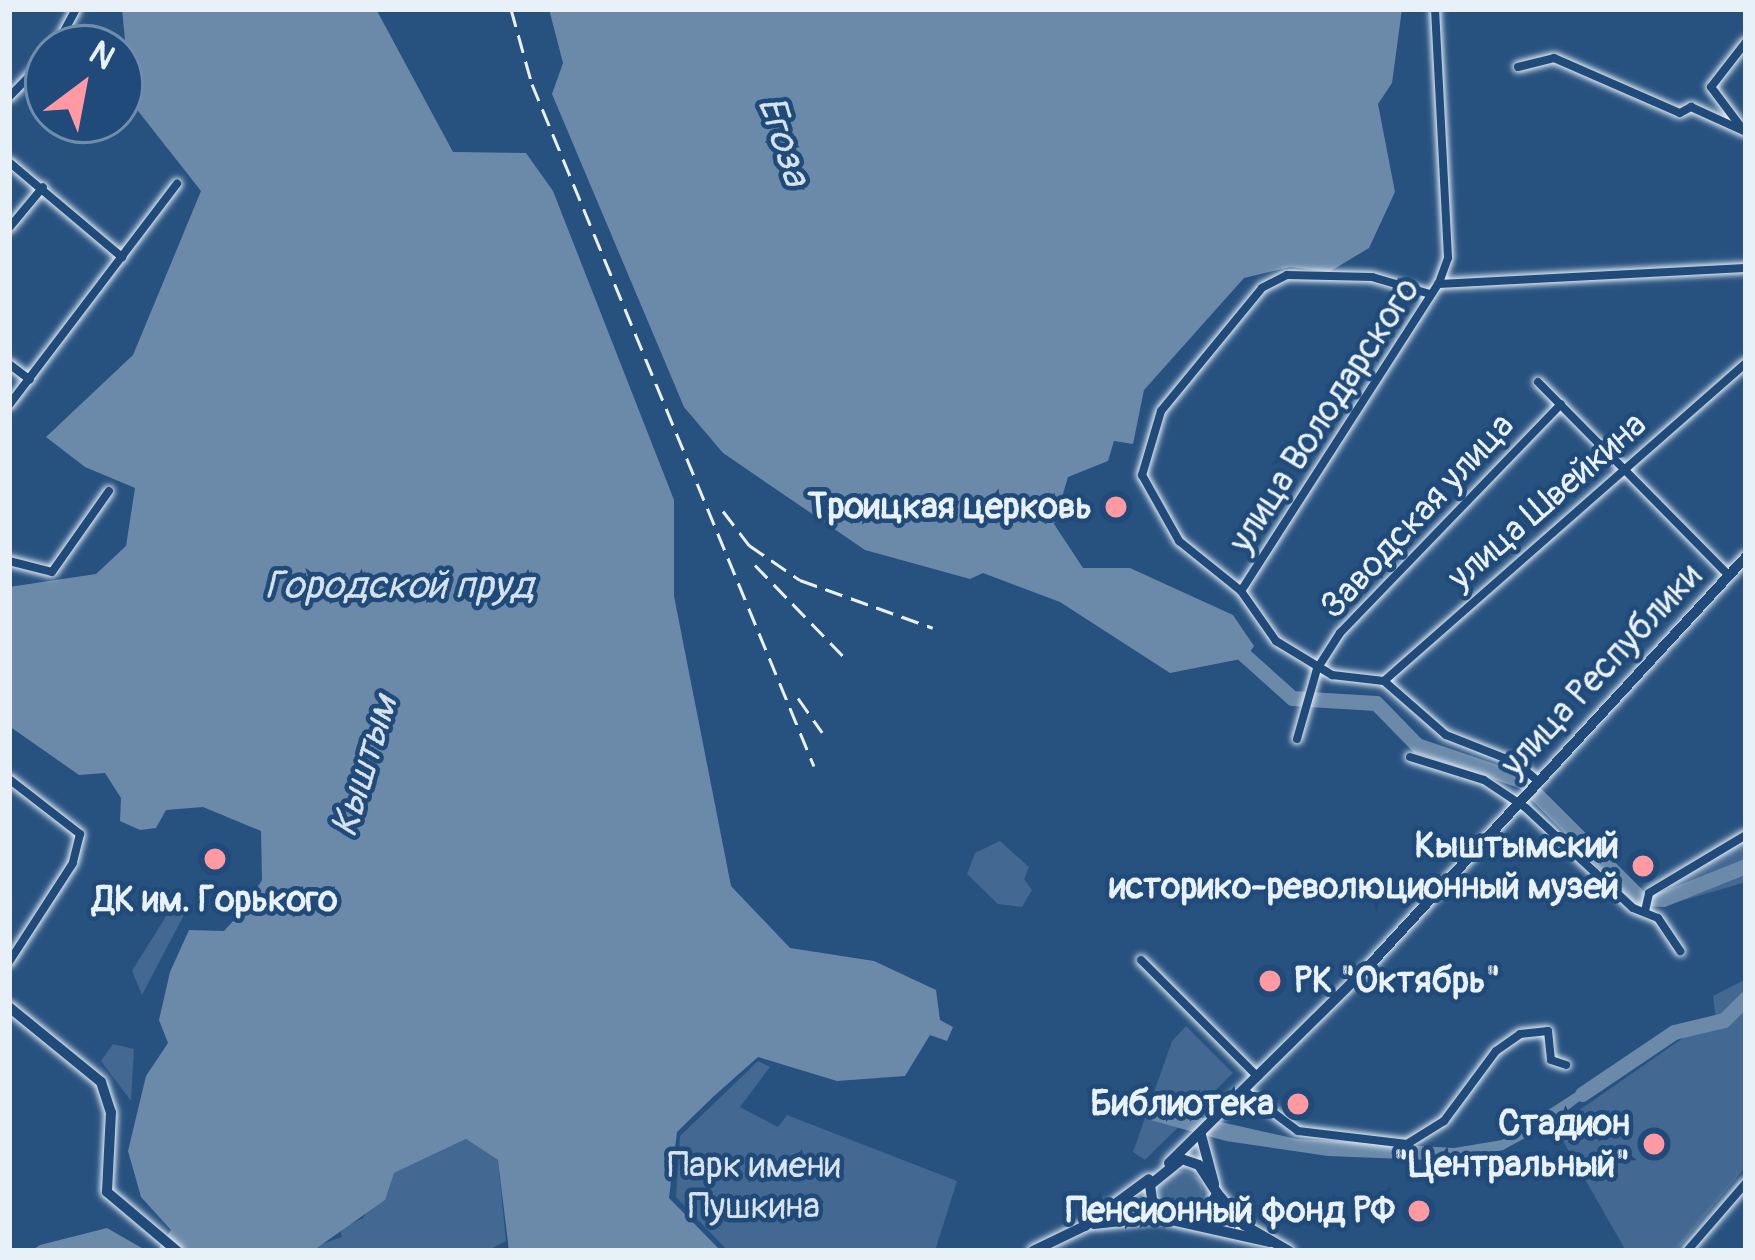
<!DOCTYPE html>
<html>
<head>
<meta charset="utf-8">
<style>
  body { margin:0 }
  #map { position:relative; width:1755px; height:1260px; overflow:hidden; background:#27517f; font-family:Pangolin,sans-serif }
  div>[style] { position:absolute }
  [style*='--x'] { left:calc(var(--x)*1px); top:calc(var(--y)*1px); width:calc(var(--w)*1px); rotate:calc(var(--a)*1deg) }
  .green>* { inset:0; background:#436891 }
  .round { border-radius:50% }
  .water>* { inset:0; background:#6b8aaa }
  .river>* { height:15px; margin:-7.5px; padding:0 7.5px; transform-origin:7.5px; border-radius:7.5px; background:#6b8aaa }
  .roads { filter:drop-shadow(0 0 3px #e8f1f8) drop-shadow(0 0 3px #e8f1f8) }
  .minor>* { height:8px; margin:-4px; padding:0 4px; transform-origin:4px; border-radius:4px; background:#1f4a7a }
  .secondary>* { height:10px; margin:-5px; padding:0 5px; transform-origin:5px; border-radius:5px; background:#1f4a7a }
  .primary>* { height:10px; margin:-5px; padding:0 5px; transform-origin:5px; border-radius:5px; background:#1f4a7a }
  .rail>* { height:3px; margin-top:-1.5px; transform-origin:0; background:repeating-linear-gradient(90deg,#e8f1f8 0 18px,transparent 0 27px) }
  .dots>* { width:33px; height:33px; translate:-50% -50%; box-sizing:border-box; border:6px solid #1f4a7a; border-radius:50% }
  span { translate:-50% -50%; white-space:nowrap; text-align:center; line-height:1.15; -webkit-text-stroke:9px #1f4a7a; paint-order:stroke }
  .street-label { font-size:36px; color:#e8f1f8 }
  .poi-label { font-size:36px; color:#e8f1f8; font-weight:700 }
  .right { translate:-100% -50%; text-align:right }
  .left { translate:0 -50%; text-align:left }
  .park-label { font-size:36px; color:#d8e3ee }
  .water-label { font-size:39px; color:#d5e2ec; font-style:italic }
  .frame { position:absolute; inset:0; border:12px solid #e8f1f8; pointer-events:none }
  .north { position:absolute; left:24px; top:24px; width:120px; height:120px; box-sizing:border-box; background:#1f4a7a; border:3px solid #6f8dac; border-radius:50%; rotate:32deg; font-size:33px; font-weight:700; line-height:48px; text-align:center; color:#e8f1f8 }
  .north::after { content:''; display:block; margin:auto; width:42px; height:54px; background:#ff9aa2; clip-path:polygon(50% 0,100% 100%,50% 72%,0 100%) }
</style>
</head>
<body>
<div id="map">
  <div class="green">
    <div style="clip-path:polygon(1746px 839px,1746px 882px,1671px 904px,1668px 888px)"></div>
    <div style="clip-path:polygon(1000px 841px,1029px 867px,1024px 879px,1032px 890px,1022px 907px,998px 904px,967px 874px,975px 853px)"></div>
    <div style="clip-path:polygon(173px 905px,186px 911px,142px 995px,132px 971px)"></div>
    <div style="clip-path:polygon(1746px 979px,1746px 1166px,1676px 1251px,1626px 1251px,1555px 1127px,1683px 1038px,1717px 1029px,1713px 996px)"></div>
    <div style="clip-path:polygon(1186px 1026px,1233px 1073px,1145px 1160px,1133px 1152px,1172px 1041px)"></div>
    <div style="clip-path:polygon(113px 1044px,134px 1049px,131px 1101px,101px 1061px)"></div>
    <div style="clip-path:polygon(758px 1061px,770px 1067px,740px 1107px,778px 1127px,787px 1115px,957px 1181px,935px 1251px,728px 1251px,676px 1197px,680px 1136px)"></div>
    <div style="clip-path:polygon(466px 1139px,498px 1160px,506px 1241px,487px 1251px,302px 1251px,342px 1237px,340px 1229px,363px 1218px,394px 1173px)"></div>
    <div class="round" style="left:1159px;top:1171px;width:44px;height:44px"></div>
  </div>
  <div class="water">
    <div style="clip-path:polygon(122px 9px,376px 9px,453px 152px,526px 153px,553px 191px,674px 500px,674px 596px,731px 886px,790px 948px,874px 961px,936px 990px,940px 1020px,953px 1027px,947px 1041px,930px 1035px,905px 1076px,837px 1081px,758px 1057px,714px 1096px,677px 1132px,669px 1198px,721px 1251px,509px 1251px,498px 1160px,466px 1139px,394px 1173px,385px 1200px,314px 1250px,157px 1251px,171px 1230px,141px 1197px,128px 1151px,146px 1076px,168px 1043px,159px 1020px,170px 972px,189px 930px,224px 931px,244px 909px,262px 880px,261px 831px,203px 807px,166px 810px,156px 828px,140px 830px,120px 821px,121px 798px,105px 773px,79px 775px,9px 726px,9px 587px,96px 574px,126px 546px,135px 488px,85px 467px,46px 437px,133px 355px,201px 191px,131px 102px)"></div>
    <div style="clip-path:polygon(549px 9px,1402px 9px,1392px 83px,1378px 104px,1395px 192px,1369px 248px,1329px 272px,1290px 267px,1244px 278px,1144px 390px,1133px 444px,1114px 441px,1108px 461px,1068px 477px,1054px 524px,1083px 568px,1130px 568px,1233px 615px,1254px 646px,1246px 658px,1170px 673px,1060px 602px,983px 573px,970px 579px,865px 550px,723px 453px,684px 407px,552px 94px,563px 63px)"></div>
    <div style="clip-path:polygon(1596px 1079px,1598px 1087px,1547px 1126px,1503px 1150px,1454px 1161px,1328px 1156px,1226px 1141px,1125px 1113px,1131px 1102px,1297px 1139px,1454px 1148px,1502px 1140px)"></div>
    <div style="clip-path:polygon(107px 1228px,147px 1251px,31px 1251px,40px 1245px)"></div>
  </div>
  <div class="river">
    <div style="--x:1233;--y:645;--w:79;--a:41.9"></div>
    <div style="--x:1292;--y:698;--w:84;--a:3.4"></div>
    <div style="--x:1376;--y:703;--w:59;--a:45.7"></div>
    <div style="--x:1417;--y:745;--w:112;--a:18.8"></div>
    <div style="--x:1523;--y:781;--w:165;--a:45"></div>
    <div style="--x:1640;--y:898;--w:23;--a:2"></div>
    <div style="--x:1663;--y:899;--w:89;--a:-21.7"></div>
    <div style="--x:1582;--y:1094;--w:111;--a:-34"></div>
    <div style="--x:1674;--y:1032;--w:51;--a:-13.5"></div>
    <div style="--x:1724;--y:1020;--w:31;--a:-45"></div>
    <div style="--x:1114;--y:1099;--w:33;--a:21"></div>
  </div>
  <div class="roads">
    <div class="minor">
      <div style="--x:1435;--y:9;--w:249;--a:87"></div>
      <div style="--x:1448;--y:258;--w:27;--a:110"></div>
      <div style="--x:55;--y:48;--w:44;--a:-61.7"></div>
      <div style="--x:1518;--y:67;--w:37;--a:-14"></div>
      <div style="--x:1554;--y:58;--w:137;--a:23.6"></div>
      <div style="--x:1680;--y:113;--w:13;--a:-29"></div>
      <div style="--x:1691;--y:107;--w:60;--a:24.4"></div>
      <div style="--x:9;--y:97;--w:56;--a:-45.7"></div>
      <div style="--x:1741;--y:127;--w:50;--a:-126.9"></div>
      <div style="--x:1711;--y:87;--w:57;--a:-52.1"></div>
      <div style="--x:9;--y:162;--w:148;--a:40.1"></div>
      <div style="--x:9;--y:228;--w:53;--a:-50.3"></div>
      <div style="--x:1430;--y:294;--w:60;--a:-163.7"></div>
      <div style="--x:1372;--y:277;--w:85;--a:-178.7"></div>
      <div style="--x:1287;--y:275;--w:28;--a:153"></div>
      <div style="--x:1262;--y:288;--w:159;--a:129.4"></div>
      <div style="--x:1161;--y:411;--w:67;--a:106.5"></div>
      <div style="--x:1142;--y:475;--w:76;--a:60.7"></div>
      <div style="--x:1179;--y:541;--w:80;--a:38.9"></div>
      <div style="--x:1241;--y:591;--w:61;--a:55"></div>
      <div style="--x:1276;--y:641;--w:66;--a:31.3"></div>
      <div style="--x:1332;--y:675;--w:52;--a:6.6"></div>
      <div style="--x:1384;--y:681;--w:82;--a:41.1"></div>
      <div style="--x:1446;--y:735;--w:76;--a:21.5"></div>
      <div style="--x:1517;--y:763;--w:29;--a:41"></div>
      <div style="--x:9;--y:364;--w:26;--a:37"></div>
      <div style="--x:1538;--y:382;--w:272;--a:45.4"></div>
      <div style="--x:9;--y:405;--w:278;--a:-52.8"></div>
      <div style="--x:9;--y:561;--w:44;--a:14.3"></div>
      <div style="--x:52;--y:572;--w:99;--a:-54.9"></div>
      <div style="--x:1241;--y:591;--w:365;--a:-57.3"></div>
      <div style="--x:1438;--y:284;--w:308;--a:-3"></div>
      <div style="--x:1384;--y:681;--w:482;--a:-41.3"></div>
      <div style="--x:1297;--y:739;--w:73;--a:-74.1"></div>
      <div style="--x:1317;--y:669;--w:43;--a:-57.4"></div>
      <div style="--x:1340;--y:633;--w:318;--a:-46"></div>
      <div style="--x:1410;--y:757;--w:77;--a:17.3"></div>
      <div style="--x:1484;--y:780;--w:50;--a:33.7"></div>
      <div style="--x:1526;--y:808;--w:146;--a:43.1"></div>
      <div style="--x:1633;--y:908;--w:27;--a:22"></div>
      <div style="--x:1658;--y:918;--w:40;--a:56"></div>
      <div style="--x:9;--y:779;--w:90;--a:37.8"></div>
      <div style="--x:80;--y:834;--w:30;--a:104"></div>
      <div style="--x:73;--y:863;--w:118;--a:122.9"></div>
      <div style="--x:1645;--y:911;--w:18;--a:-77"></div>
      <div style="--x:1649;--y:893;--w:113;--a:-30.9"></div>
      <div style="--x:1141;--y:960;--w:165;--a:45"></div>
      <div style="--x:1246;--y:1092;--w:65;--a:36.9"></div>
      <div style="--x:1298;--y:1131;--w:110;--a:6.8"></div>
      <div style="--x:1407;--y:1144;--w:44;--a:-31.9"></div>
      <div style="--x:1444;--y:1121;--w:87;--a:-53.4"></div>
      <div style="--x:1496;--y:1051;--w:29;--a:-35"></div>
      <div style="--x:1520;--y:1034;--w:28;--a:-6"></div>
      <div style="--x:1548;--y:1031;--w:29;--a:84"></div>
      <div style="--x:1551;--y:1060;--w:16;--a:18"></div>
      <div style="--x:1687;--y:1251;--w:90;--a:-49.1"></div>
    </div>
    <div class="secondary">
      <div style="--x:1201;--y:1135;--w:51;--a:75.1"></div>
      <div style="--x:1169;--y:1163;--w:278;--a:-44.6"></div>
      <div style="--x:1367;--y:968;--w:559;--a:-47.32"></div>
    </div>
    <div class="primary">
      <div style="--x:9;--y:1007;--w:119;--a:39.2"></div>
      <div style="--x:101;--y:1082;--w:32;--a:72"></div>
      <div style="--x:111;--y:1112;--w:80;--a:92.9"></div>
      <div style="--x:107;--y:1192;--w:92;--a:40.1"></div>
      <div style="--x:1217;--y:1193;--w:42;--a:49.8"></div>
      <div style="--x:1244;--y:1225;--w:52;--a:30"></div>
      <div style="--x:1186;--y:1222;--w:25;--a:-27"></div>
      <div style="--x:1208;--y:1211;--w:20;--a:-63"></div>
      <div style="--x:1217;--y:1193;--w:33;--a:-123"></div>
      <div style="--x:1199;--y:1165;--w:18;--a:-161"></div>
      <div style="--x:1182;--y:1159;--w:41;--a:140.9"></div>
      <div style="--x:1150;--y:1185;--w:28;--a:82"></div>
      <div style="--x:1154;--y:1213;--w:10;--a:29"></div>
      <div style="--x:1163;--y:1218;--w:110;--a:12.6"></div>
      <div style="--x:1094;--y:1224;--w:64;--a:-6.2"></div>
      <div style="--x:1033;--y:1251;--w:58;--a:-25.7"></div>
      <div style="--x:1085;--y:1226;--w:79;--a:-36.3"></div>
    </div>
  </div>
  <div class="rail">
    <div style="--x:511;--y:9;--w:78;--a:74.4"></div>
    <div style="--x:532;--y:84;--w:738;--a:67.54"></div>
    <div style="--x:723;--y:511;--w:43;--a:52.6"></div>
    <div style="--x:749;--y:545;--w:62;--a:34.5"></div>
    <div style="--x:800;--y:580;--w:141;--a:19.8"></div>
    <div style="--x:755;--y:565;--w:128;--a:45.9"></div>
    <div style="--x:798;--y:698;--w:42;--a:54.8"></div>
  </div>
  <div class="dots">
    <div style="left:1116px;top:507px;background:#ff9aa2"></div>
    <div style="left:215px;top:859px;background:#ff9aa2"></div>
    <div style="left:1643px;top:866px;background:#ff9aa2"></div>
    <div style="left:1270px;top:981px;background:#ff9aa2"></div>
    <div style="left:1298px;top:1104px;background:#ff9aa2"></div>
    <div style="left:1654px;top:1144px;background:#ff9aa2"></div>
    <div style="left:1419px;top:1211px;background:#ff9aa2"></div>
  </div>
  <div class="street-label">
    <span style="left:1324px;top:415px;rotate:-57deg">улица Володарского</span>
    <span style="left:1547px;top:501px;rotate:-41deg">улица Швейкина</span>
    <span style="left:1417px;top:516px;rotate:-47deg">Заводская улица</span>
    <span style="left:1601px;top:670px;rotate:-47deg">улица Республики</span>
  </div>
  <div class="poi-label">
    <span class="right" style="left:1092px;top:507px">Троицкая церковь</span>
    <span class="right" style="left:1619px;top:866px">Кыштымский<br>историко-революционный музей</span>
    <span style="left:215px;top:900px">ДК им. Горького</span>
    <span class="left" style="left:1294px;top:981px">РК "Октябрь"</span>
    <span class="right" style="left:1274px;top:1104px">Библиотека</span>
    <span class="right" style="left:1630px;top:1144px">Стадион<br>"Центральный"</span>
    <span class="right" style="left:1395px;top:1211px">Пенсионный фонд РФ</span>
  </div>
  <div class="park-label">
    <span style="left:754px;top:1186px">Парк имени<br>Пушкина</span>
  </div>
  <div class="water-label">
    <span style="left:783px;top:141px;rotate:72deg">Егоза</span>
    <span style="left:399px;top:586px">Городской пруд</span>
    <span style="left:365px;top:766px;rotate:-73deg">Кыштым</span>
  </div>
  <div class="frame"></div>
  <div class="north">N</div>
</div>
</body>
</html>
